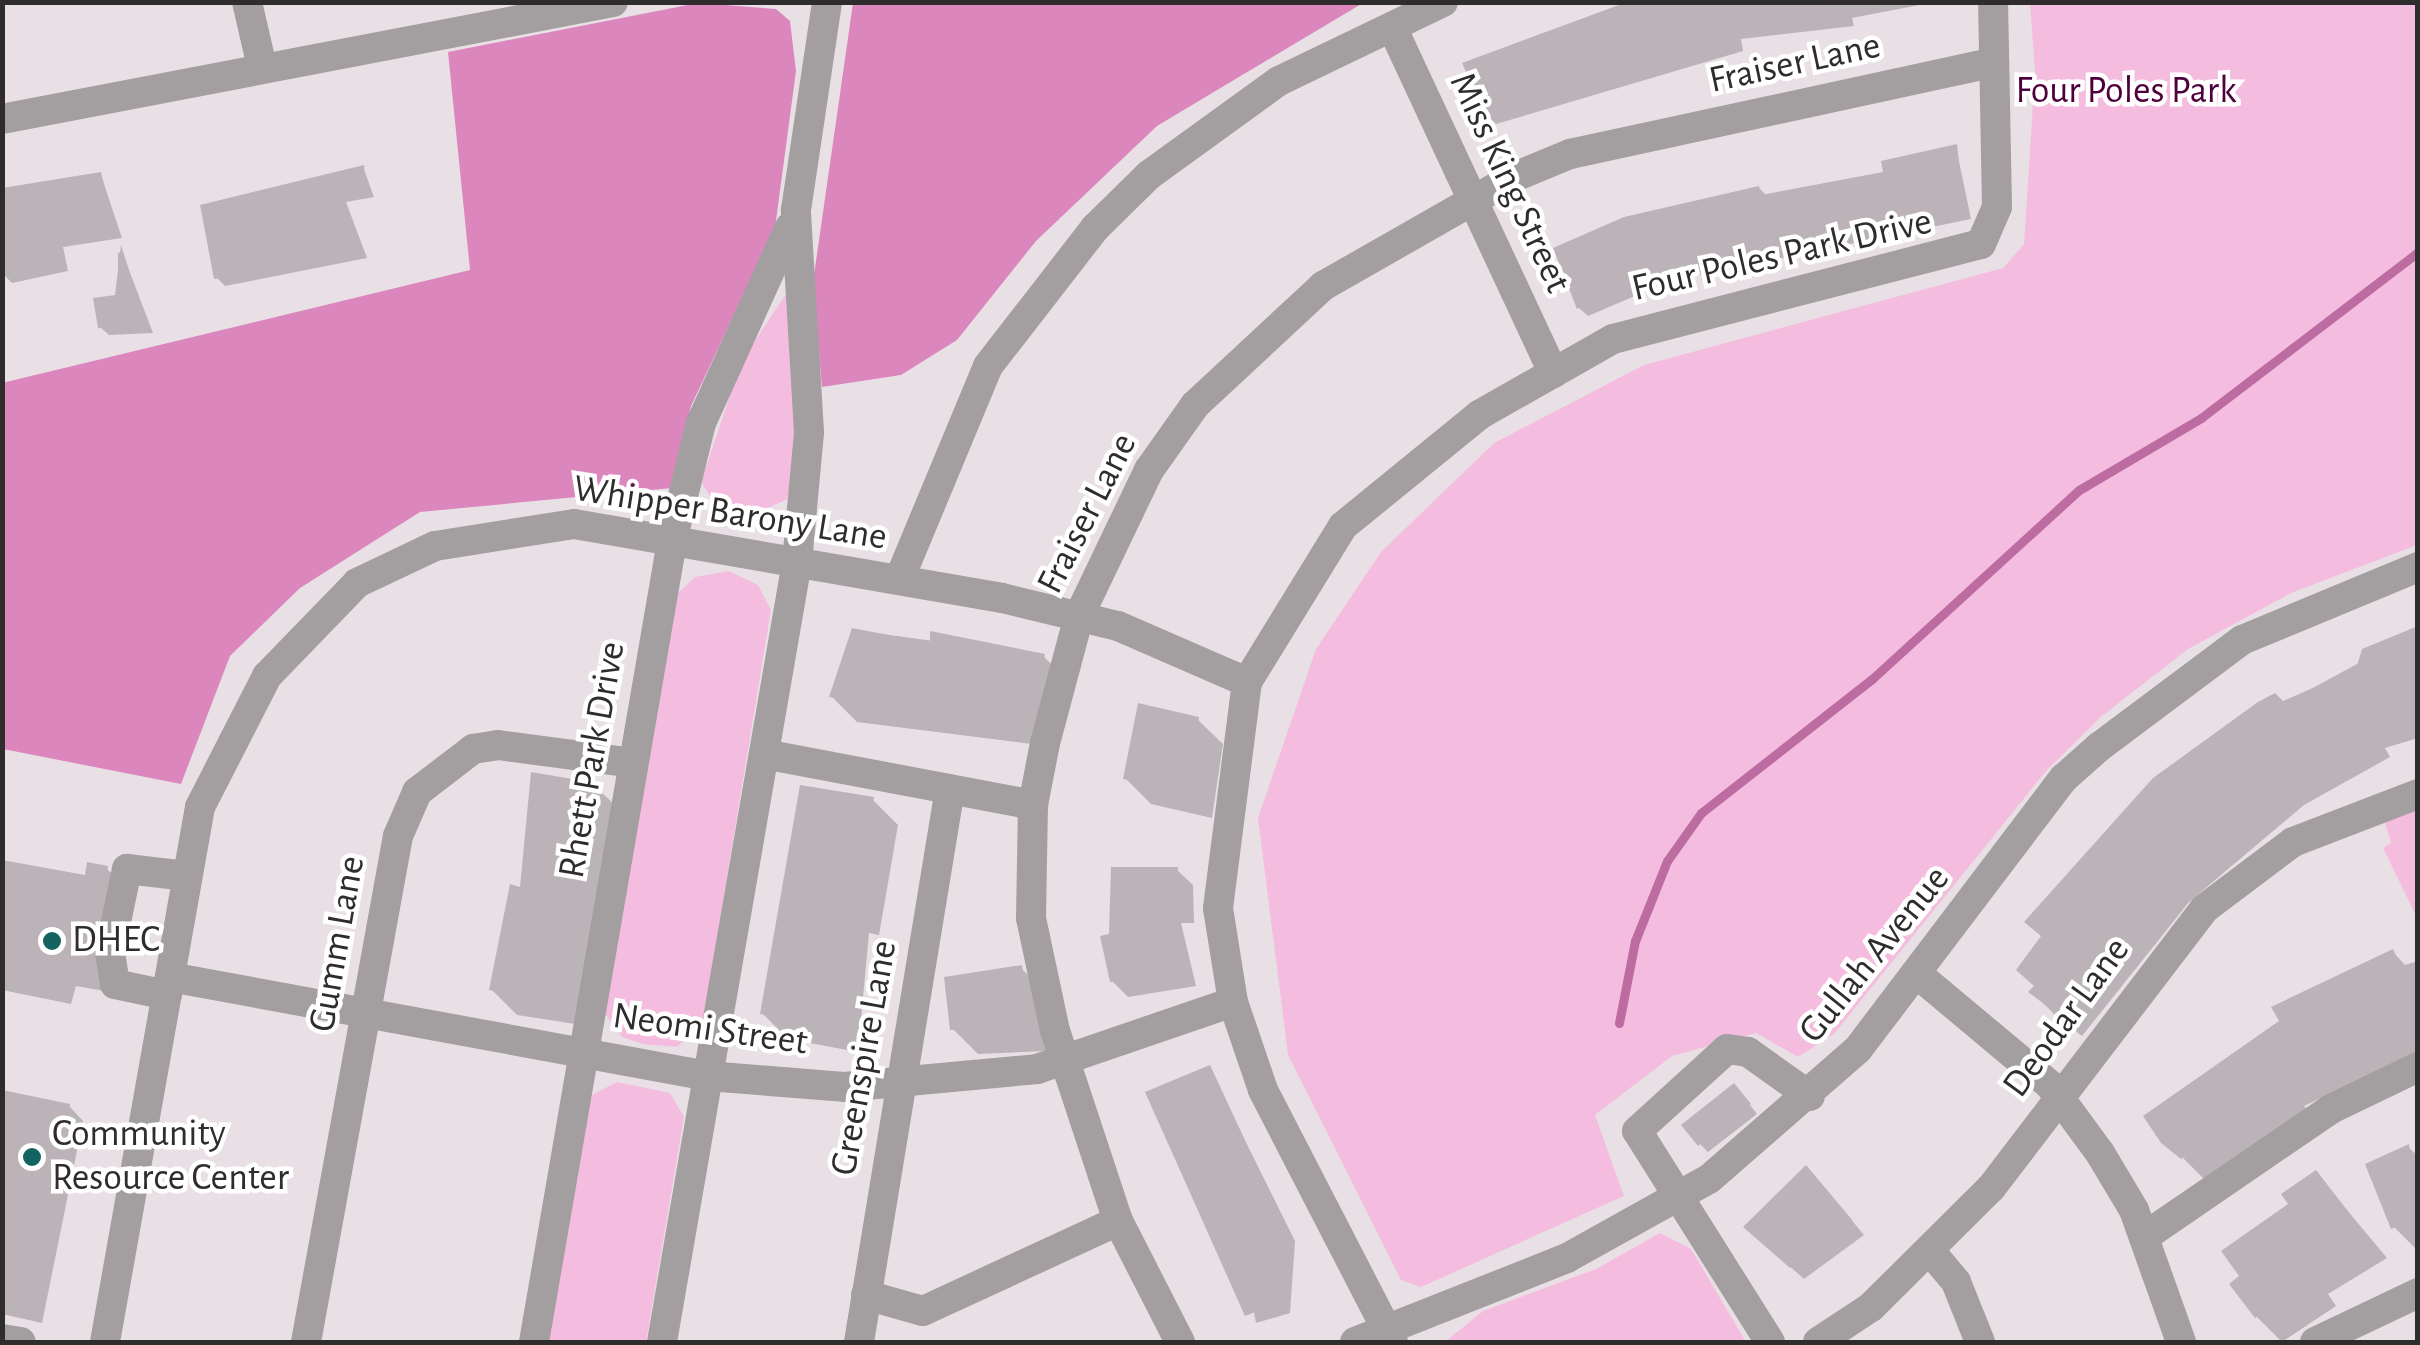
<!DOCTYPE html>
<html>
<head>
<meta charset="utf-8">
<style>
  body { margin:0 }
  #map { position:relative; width:2420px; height:1345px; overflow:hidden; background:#e9e0e6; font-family:"Alegreya Sans",sans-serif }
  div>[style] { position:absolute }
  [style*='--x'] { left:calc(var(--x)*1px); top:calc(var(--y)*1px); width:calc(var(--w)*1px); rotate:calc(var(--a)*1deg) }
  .green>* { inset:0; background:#f4bddf }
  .forest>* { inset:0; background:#db87be }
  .shadow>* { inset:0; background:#0003 }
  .stream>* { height:9px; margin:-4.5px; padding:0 4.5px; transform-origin:4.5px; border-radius:4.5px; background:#bd6ca2 }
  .building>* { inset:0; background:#bbb3b8 }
  .minor>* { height:30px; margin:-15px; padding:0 15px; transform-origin:15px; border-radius:15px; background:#a39fa1 }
  .dots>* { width:28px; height:28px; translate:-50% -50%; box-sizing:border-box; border:5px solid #fff; border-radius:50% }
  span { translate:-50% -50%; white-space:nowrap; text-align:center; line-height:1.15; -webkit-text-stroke:9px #fff; paint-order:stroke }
  .street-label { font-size:38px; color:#2f2c2e }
  .park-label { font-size:38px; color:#4d003b }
  .poi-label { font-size:38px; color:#2f2c2e }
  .left { translate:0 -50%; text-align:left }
  .frame { position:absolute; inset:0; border:5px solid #2f2c2e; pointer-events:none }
</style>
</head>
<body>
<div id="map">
  <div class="green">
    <div style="clip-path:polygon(2030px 3px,2417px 3px,2417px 545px,2291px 593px,2188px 649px,2102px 716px,2046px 771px,1834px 1034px,1798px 1057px,1756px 1033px,1672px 1056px,1595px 1115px,1624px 1196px,1421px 1287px,1401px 1280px,1288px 1055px,1258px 818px,1316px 649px,1381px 552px,1494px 443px,1644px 365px,2003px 268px,2024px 244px,2035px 72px)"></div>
    <div style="clip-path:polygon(786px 294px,797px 463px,787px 499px,741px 521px,724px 517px,701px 482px,742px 360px)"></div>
    <div style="clip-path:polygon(729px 571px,758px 585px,771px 610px,703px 1023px,677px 1047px,643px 1044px,622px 1037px,604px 1012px,678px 593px,695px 577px)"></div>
    <div style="clip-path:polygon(2417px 804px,2417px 918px,2383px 848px,2391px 843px,2383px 816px)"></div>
    <div style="clip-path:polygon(617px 1082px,670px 1093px,684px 1117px,646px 1342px,547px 1342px,588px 1097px)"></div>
    <div style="clip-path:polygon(1660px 1233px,1691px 1249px,1746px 1342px,1445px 1342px,1483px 1311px,1596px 1269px)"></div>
  </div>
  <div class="forest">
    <div style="clip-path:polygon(698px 3px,776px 9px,790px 21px,796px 71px,775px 228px,691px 406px,672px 488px,420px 512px,300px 588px,230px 656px,181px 784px,3px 749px,2px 383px,470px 270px,448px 52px)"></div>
    <div style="clip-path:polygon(853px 3px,1363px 3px,1157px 126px,1036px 241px,957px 340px,901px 375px,822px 387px,813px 282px)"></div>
  </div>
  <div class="shadow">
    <div style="clip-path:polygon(1637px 2px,1935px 2px,1852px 18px,1854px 26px,1741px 39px,1743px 51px,1496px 124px,1488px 116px,1465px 64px)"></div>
    <div style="clip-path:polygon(1956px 147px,1971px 219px,1670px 281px,1588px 316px,1579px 308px,1759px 188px,1767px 196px,1886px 174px)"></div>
    <div style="clip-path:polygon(363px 167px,374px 197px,346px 202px,367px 258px,225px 286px,217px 278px)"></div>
    <div style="clip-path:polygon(101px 175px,122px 238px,63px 247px,68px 271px,12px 283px,3px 274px)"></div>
    <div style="clip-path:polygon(118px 252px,124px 257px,153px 333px,109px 335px,100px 327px,118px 297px)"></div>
    <div style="clip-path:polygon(853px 630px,1043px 656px,1069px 681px,1056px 747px,857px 722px,832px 697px)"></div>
    <div style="clip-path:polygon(2418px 631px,2418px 738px,2385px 748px,2390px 757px,2304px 805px,2189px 902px,2082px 1036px,2057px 1017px,2032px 992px,2283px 704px)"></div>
    <div style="clip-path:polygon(1197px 719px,1223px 744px,1212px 818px,1151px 804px,1125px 778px)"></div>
    <div style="clip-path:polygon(595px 786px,621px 811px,582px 1025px,517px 1015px,491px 989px,523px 890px)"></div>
    <div style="clip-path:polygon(873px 800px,898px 825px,879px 935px,869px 933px,858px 1052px,788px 1039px,763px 1014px)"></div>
    <div style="clip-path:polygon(2px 863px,87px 878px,107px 869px,125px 886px,110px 992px,76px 986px,71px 1004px,2px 990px)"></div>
    <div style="clip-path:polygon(1176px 869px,1193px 885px,1194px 923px,1181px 923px,1196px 986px,1128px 997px,1112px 981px,1111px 936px)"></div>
    <div style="clip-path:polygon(2393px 952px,2407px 967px,2418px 963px,2418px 1053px,2304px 1106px,2310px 1114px,2208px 1183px,2183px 1158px)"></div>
    <div style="clip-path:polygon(1021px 968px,1046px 993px,1047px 1051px,978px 1054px,953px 1029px)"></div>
    <div style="clip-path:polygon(1209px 1068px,1295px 1241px,1290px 1313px,1256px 1323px)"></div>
    <div style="clip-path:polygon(2px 1093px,69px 1106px,83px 1121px,42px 1323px,2px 1314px)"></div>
    <div style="clip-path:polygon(1742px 1095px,1757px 1114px,1708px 1152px,1700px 1144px)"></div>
    <div style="clip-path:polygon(2408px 1147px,2418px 1156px,2418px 1251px,2394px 1227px)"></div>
    <div style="clip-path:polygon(2316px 1173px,2387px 1258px,2328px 1294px,2336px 1306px,2282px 1342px,2257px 1317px,2243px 1276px)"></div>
    <div style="clip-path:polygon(1819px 1181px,1864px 1235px,1804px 1279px,1760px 1240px)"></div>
  </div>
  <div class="stream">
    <div style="--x:1619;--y:1023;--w:84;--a:-79"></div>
    <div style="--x:1635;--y:941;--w:86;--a:-68.2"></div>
    <div style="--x:1667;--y:861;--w:59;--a:-54.7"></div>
    <div style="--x:1701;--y:813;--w:217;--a:-38.1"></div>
    <div style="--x:1872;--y:679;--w:280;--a:-42.4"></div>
    <div style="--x:2079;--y:490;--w:142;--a:-30.5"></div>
    <div style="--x:2201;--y:418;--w:273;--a:-37.4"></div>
  </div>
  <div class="building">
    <div style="clip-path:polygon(1627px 2px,1816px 2px,1818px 14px,1734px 31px,1736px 42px,1619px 66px,1486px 117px,1462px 63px)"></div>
    <div style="clip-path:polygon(1957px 144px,1964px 211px,1706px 271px,1660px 274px,1577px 309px,1553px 248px,1624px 217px,1759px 186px,1761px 195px,1883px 172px,1881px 161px)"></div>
    <div style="clip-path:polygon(364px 165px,366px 189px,340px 194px,360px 250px,214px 279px,200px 205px)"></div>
    <div style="clip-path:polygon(101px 172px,115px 230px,56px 239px,61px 263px,2px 275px,2px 188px)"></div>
    <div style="clip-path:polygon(121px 245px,146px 325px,98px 328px,93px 298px,115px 295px)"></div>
    <div style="clip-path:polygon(2418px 626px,2418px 703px,2362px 722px,2366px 731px,2278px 780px,2205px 838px,2055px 1012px,2028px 992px,2034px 986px,2016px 970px,2041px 936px,2024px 922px,2153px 778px,2258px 702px,2275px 693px,2283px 701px,2356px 669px,2362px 649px)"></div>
    <div style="clip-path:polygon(852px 628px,930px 643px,930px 631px,1045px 654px,1031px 723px,829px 697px)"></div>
    <div style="clip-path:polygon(1138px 703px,1199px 717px,1188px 795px,1123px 779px)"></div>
    <div style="clip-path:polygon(531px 772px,596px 783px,557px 1001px,489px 990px,510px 884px,520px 887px)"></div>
    <div style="clip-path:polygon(800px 785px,874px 797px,854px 911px,844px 909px,834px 1028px,760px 1014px)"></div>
    <div style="clip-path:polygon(2px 860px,85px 875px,87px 862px,108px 866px,93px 976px,59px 970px,54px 988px,2px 978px)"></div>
    <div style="clip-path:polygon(1111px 867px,1178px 867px,1179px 908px,1167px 908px,1182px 971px,1110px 982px,1100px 936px,1109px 934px)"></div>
    <div style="clip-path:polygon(2393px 949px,2401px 966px,2418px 961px,2412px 1018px,2281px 1080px,2286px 1087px,2249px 1115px,2254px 1121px,2219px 1145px,2213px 1136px,2181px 1159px,2161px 1143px,2143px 1116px,2279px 1021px,2271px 1007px)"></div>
    <div style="clip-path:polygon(1022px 965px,1029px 1016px,1021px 1027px,950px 1030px,944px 977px)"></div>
    <div style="clip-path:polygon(1210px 1065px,1287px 1231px,1286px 1300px,1245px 1316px,1145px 1092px)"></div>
    <div style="clip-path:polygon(1734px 1083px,1751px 1104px,1698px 1146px,1681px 1125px)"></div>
    <div style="clip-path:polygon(2px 1090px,70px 1104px,28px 1310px,2px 1304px)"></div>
    <div style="clip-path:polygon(2409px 1144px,2418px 1218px,2391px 1229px,2365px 1164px)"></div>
    <div style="clip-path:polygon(1806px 1165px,1853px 1221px,1790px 1268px,1743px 1227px)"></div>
    <div style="clip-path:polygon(2316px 1170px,2364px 1232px,2304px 1268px,2313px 1280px,2255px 1318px,2229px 1284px,2239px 1276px,2221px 1251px,2288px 1204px,2281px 1194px)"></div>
  </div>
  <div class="minor">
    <div style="--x:247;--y:2;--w:67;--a:77"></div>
    <div style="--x:1392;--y:27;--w:382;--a:65"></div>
    <div style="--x:2;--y:119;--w:622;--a:-10.84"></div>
    <div style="--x:899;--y:580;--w:232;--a:-67.4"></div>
    <div style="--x:988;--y:366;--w:175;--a:-52.2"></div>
    <div style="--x:1095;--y:228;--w:76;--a:-44.5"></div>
    <div style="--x:1149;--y:175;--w:160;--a:-35.9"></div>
    <div style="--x:1279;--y:81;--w:182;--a:-25.7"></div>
    <div style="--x:764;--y:754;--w:274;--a:10.7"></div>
    <div style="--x:1916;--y:973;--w:175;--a:39.9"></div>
    <div style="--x:2050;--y:1085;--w:84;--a:53.7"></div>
    <div style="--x:2100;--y:1153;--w:66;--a:59.2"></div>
    <div style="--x:2134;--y:1210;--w:140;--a:70.4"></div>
    <div style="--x:170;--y:977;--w:547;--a:10.43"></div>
    <div style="--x:708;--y:1076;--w:136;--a:4.6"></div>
    <div style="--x:844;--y:1087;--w:194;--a:-5.3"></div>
    <div style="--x:1037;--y:1069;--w:207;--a:-18.9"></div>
    <div style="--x:167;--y:995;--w:53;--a:-168.1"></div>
    <div style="--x:115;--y:984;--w:33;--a:-99"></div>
    <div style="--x:110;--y:951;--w:84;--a:-78.3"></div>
    <div style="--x:127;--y:869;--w:60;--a:6.7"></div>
    <div style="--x:2144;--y:1237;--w:227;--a:-34.4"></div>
    <div style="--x:2331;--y:1109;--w:97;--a:-25.8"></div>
    <div style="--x:1931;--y:1252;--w:39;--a:50"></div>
    <div style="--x:1956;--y:1282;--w:65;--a:68.2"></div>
    <div style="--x:866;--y:1295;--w:59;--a:15.7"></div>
    <div style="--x:923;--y:1311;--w:215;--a:-24.8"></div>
    <div style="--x:2;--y:1339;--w:19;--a:9"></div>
    <div style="--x:105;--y:1342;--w:543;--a:-79.93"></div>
    <div style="--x:200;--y:807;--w:147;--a:-62.9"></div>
    <div style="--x:267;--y:676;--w:129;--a:-45.9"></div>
    <div style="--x:357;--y:583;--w:86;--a:-25.4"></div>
    <div style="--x:435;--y:546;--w:141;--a:-9"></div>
    <div style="--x:574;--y:524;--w:434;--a:9.8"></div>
    <div style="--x:1002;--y:598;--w:119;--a:13.6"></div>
    <div style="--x:1118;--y:626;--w:141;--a:23.5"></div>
    <div style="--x:306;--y:1342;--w:514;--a:-79.7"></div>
    <div style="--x:398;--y:836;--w:48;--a:-66.6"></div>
    <div style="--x:417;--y:792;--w:71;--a:-37.5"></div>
    <div style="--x:473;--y:749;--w:25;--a:-9"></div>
    <div style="--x:498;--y:745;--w:136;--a:7.6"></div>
    <div style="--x:534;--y:1342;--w:813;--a:-80.22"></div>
    <div style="--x:672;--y:541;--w:122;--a:-76.2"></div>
    <div style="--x:701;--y:423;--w:215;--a:-65.6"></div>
    <div style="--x:662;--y:1342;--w:792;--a:-80.18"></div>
    <div style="--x:797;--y:562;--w:131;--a:-84.7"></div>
    <div style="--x:809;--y:432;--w:222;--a:-93.4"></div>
    <div style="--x:796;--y:210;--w:210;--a:-81.5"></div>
    <div style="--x:859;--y:1342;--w:560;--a:-80.66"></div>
    <div style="--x:1180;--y:1342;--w:136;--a:-117.1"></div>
    <div style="--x:1118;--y:1221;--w:200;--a:-108.3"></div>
    <div style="--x:1055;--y:1031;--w:116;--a:-102"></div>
    <div style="--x:1031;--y:918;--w:113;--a:-89"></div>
    <div style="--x:1033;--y:805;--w:63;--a:-79"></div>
    <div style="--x:1045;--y:743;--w:131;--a:-75"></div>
    <div style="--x:1079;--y:616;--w:162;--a:-64.4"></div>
    <div style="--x:1149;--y:470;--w:80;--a:-54.7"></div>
    <div style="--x:1195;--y:405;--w:175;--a:-42.9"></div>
    <div style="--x:1323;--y:286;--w:218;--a:-29.7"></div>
    <div style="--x:1512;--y:178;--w:63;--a:-22.5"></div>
    <div style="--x:1570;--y:154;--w:434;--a:-12.2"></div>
    <div style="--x:1355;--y:1342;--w:228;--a:-21.6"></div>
    <div style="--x:1567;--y:1258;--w:162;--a:-29.1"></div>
    <div style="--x:1709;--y:1179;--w:198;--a:-41.1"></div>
    <div style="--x:1858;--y:1049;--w:340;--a:-52.8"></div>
    <div style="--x:2064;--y:778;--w:47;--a:-41.5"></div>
    <div style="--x:2099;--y:747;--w:179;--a:-36.8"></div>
    <div style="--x:2242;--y:640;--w:191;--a:-22.5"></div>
    <div style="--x:1393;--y:1342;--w:284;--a:-117.3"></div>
    <div style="--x:1263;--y:1090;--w:93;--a:-108.8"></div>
    <div style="--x:1233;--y:1002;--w:95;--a:-99.1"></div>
    <div style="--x:1218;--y:908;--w:228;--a:-82.7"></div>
    <div style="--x:1247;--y:682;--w:183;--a:-58.4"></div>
    <div style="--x:1343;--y:526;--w:176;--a:-39.2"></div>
    <div style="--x:1479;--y:415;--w:154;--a:-29.6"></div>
    <div style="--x:1613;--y:339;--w:380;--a:-14.5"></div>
    <div style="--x:1981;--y:244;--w:40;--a:-66.6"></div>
    <div style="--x:1997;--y:207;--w:205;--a:-91.1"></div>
    <div style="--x:1770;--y:1342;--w:249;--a:-122.2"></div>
    <div style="--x:1637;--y:1131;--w:122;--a:-42.3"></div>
    <div style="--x:1727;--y:1049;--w:21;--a:8"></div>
    <div style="--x:1748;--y:1052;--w:76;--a:35.4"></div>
    <div style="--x:1818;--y:1342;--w:64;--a:-33.4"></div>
    <div style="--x:1871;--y:1307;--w:169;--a:-44.8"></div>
    <div style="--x:1991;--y:1188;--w:351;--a:-52.6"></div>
    <div style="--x:2204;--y:909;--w:111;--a:-37"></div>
    <div style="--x:2293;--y:842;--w:134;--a:-21"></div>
    <div style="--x:2315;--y:1342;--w:114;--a:-25.4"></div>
  </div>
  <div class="dots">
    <div style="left:52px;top:941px;background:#146360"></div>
    <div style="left:32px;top:1157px;background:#146360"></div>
  </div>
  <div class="street-label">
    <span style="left:1795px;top:64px;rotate:-12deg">Fraiser Lane</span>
    <span style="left:1509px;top:183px;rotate:65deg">Miss King Street</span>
    <span style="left:1782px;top:256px;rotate:-13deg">Four Poles Park Drive</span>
    <span style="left:730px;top:514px;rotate:9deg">Whipper Barony Lane</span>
    <span style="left:1088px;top:514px;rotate:-63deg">Fraiser Lane</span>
    <span style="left:593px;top:760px;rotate:-80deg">Rhett Park Drive</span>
    <span style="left:338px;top:944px;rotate:-80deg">Gumm Lane</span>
    <span style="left:1875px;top:955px;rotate:-51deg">Gullah Avenue</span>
    <span style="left:2067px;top:1018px;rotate:-54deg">Deodar Lane</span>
    <span style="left:710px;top:1030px;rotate:8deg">Neomi Street</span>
    <span style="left:865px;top:1058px;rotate:-80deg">Greenspire Lane</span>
  </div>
  <div class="park-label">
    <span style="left:2126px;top:92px">Four Poles Park</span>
  </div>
  <div class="poi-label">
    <span class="left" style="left:72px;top:941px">DHEC</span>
    <span class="left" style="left:52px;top:1157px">Community<br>Resource Center</span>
  </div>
  <div class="frame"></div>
</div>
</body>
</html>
